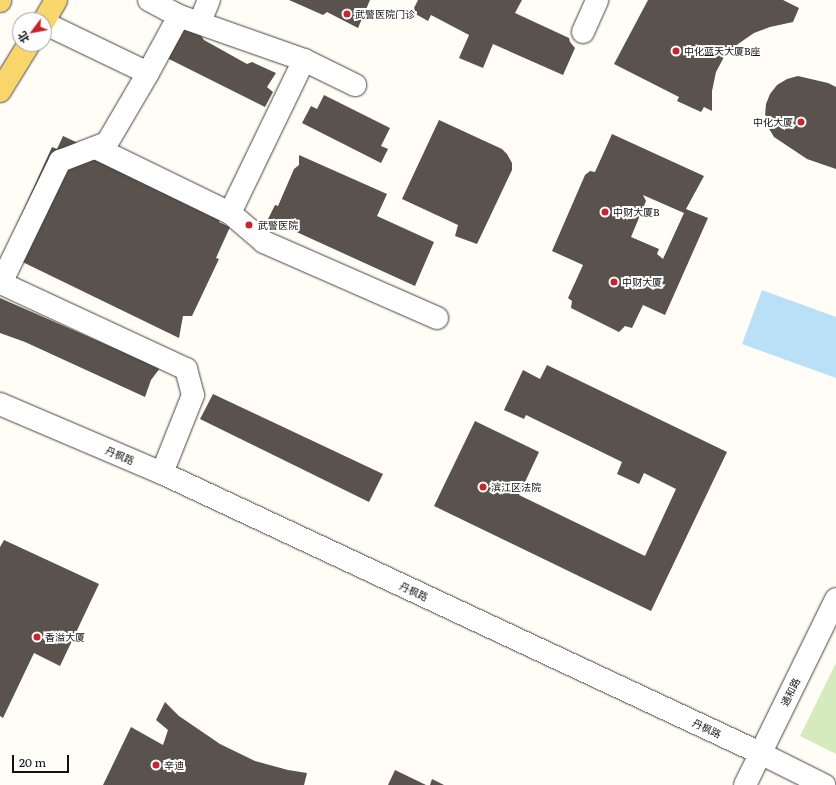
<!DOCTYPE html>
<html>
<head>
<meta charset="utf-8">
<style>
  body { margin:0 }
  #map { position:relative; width:836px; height:785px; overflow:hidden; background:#fffdf5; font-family:Literata,"Noto Sans SC",serif }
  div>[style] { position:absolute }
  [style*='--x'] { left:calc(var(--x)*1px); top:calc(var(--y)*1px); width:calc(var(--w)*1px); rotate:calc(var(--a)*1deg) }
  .green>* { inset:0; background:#d5ebbd }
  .water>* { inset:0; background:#b9e0f7 }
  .building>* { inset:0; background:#5a524d }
  .roads { filter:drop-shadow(0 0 1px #444) drop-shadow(0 0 1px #444) }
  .minor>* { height:22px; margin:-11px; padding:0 11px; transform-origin:11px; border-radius:11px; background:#fff }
  .major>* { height:22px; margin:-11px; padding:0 11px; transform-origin:11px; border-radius:11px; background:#f9d66b }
  .dots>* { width:11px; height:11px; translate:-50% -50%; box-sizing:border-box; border:2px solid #fff; border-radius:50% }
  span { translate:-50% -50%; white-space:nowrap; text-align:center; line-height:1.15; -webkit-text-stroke:4px #fff; paint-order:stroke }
  .poi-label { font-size:10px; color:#111 }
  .left { translate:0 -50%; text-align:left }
  .right { translate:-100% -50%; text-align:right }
  .street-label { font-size:10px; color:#111 }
  .north { position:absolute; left:12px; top:12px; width:40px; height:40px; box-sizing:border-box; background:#fff; border:1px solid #a0a0a0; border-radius:50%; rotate:238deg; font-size:11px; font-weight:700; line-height:16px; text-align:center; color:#111 }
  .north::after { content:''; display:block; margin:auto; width:14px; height:18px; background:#c4262e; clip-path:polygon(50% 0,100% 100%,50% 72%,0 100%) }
  .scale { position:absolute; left:12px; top:755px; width:57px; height:18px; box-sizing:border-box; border:2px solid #111; border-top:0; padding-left:5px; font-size:12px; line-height:14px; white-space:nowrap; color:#111; -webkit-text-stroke:3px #fff; paint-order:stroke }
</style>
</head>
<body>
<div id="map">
  <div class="green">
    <div style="clip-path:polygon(836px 663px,836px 754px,800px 736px)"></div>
  </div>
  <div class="water">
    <div style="clip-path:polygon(762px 290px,836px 317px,836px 378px,742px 344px)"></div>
  </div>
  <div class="building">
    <div style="clip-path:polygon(289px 0,370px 0,358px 28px,327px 12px,323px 15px)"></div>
    <div style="clip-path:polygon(418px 0,522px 0,515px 13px,569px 38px,570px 42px,575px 48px,563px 75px,493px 44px,483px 68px,459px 58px,469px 35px,431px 15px,428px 21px,412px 12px)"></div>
    <div style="clip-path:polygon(648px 0,783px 0,799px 8px,793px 22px,770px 27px,754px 33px,738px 44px,724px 57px,716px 72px,712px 91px,712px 111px,704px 107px,701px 112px,677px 101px,679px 97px,614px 64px)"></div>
    <div style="clip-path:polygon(183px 27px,200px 34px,204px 40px,247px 64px,252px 62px,276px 73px,267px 87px,273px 92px,265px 107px,167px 58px)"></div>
    <div style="clip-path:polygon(798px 76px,828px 83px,836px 87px,836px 169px,807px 159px,774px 137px,768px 127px,765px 116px,766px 104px,770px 94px,777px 85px,787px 79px)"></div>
    <div style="clip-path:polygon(324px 95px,390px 128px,381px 146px,388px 149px,381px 163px,302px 123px,311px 106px,317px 109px)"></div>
    <div style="clip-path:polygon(439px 120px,502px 149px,507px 154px,512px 163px,512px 170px,477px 244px,455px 236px,458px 225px,402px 199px)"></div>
    <div style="clip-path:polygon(evenodd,612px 134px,704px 176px,686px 209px,708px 218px,665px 315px,643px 305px,632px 328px,625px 326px,619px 332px,571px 308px,572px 301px,568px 298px,583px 265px,552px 251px,585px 175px,590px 171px,595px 172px,612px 134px,643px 195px,684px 213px,663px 259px,657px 254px,659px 249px,631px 237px,646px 201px,643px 195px)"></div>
    <div style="clip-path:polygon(63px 136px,224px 210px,219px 222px,230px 227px,216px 258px,219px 259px,192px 316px,183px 316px,179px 338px,4px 253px,52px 147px,57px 149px)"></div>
    <div style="clip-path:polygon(299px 155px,387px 194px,377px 216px,434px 242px,415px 286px,268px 219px,275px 205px,278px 206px,294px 169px,299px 165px)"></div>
    <div style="clip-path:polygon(0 298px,160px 368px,151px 380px,145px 397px,25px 342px,0 333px)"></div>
    <div style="clip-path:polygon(547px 365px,727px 452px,651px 611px,434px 506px,475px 421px,539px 452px,519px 495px,645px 556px,676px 489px,644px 473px,639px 484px,617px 474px,622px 462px,526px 415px,524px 419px,504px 410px,523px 370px,540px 379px)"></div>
    <div style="clip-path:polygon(213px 394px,383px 474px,369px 502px,200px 419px)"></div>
    <div style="clip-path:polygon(4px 540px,99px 584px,60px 666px,34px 653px,3px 718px,0 716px,0 547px)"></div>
    <div style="clip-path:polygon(165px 702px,179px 716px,220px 744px,255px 761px,288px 770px,307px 773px,304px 785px,103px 785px,131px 727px,163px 745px,168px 730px,156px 720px)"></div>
    <div style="clip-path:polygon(395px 770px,426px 785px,388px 785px)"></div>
    <div style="clip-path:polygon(432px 779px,444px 785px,430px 785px)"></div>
  </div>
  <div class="roads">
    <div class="minor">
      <div style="--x:149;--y:0;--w:34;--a:28"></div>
      <div style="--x:200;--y:22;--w:24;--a:-68"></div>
      <div style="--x:44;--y:23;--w:115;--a:25.7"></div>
      <div style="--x:583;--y:32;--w:35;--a:-66"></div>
      <div style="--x:96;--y:148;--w:149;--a:25.9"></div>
      <div style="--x:230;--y:213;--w:170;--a:-64.2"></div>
      <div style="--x:230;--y:213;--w:45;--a:40.5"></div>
      <div style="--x:264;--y:242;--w:189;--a:23.7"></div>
      <div style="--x:0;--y:404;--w:176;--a:23.1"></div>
      <div style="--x:162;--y:473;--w:660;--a:25.09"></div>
      <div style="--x:760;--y:753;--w:72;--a:26.6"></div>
      <div style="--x:162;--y:473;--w:84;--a:-68.3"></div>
      <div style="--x:193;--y:395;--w:27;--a:-105"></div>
      <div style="--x:186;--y:369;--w:204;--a:-155.1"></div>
      <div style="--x:1;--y:283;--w:136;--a:-64.2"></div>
      <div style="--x:60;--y:161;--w:50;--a:-21"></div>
      <div style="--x:107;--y:143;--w:81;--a:-59.6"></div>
      <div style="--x:148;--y:73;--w:65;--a:-61.5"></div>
      <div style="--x:179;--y:16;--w:133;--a:19.4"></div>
      <div style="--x:304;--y:60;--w:57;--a:26.1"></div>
      <div style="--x:745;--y:785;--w:207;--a:-63.9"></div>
    </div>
    <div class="major">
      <div style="--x:0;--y:1;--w:1;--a:-90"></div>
      <div style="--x:44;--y:21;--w:24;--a:-60"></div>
      <div style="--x:0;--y:91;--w:55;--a:-58.3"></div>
    </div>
  </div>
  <div class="dots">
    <div style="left:347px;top:14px;background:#c4262e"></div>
    <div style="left:676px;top:51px;background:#c4262e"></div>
    <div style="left:801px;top:122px;background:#c4262e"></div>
    <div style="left:605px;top:212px;background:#c4262e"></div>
    <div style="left:249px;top:225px;background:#c4262e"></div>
    <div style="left:614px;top:282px;background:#c4262e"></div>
    <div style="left:483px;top:487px;background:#c4262e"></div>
    <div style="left:37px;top:637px;background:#c4262e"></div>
    <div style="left:156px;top:765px;background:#c4262e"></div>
  </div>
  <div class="poi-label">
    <span class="left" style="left:355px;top:14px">武警医院门诊</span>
    <span class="left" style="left:684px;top:51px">中化蓝天大厦B座</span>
    <span class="right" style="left:793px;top:122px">中化大厦</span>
    <span class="left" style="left:613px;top:212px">中财大厦B</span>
    <span class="left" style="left:258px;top:225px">武警医院</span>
    <span class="left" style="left:622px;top:282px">中财大厦</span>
    <span class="left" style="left:491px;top:487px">滨江区法院</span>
    <span class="left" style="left:45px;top:637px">香溢大厦</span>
    <span class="left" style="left:164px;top:765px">辛迪</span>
  </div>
  <div class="street-label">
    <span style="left:120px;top:455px;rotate:23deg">丹枫路</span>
    <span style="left:414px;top:591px;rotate:25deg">丹枫路</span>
    <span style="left:790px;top:692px;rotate:-64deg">通和路</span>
    <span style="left:707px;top:728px;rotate:25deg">丹枫路</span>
  </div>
  <div class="north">北</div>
  <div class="scale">20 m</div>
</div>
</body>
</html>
